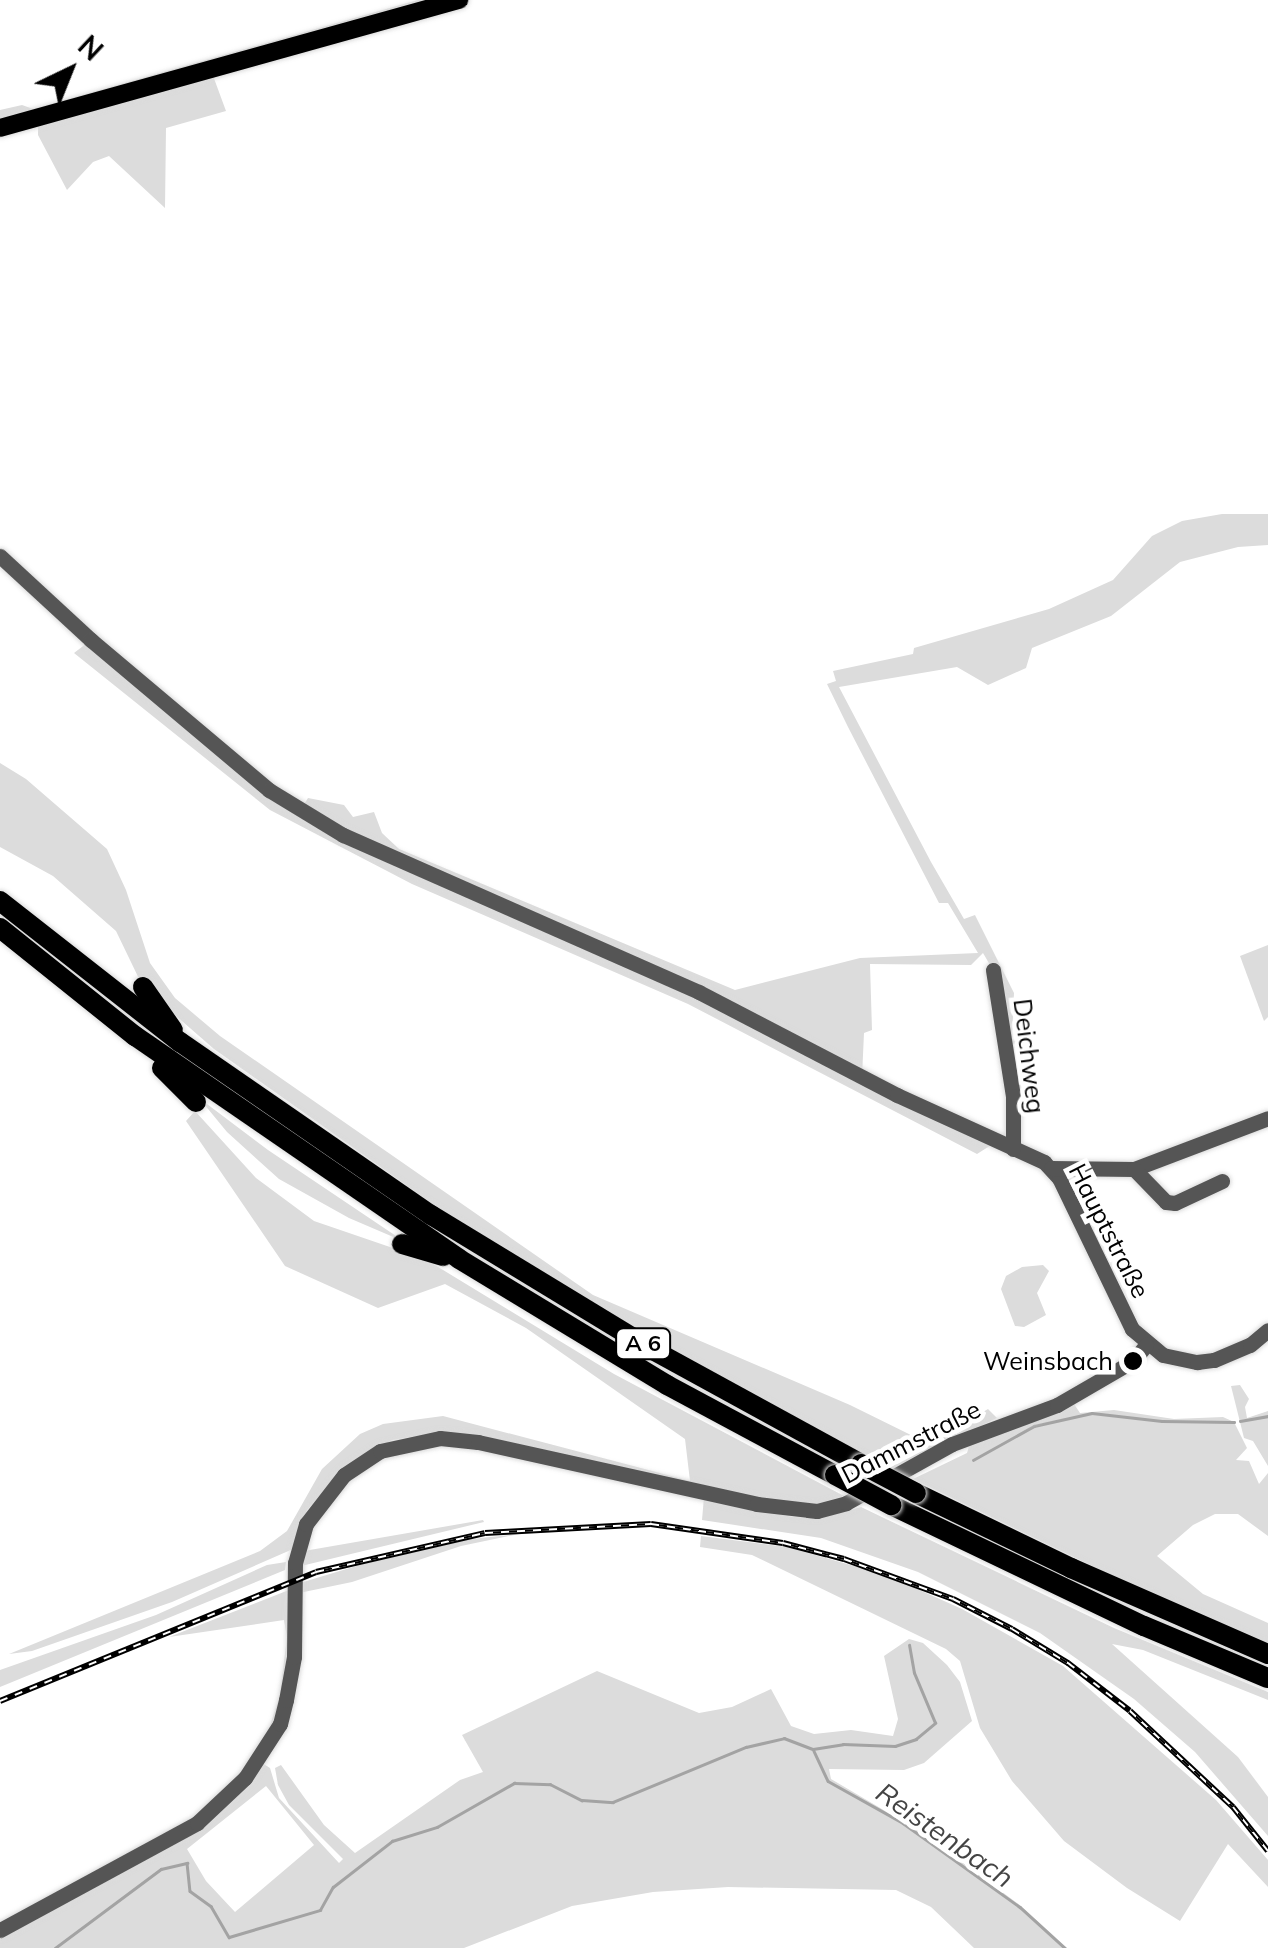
<!DOCTYPE html>
<html>
<head>
<meta charset="utf-8">
<style>
  body { margin:0 }
  #map { position:relative; width:1268px; height:1948px; overflow:hidden; background:#fff; font-family:Mulish,sans-serif }
  div>[style] { position:absolute }
  [style*='--x'] { left:calc(var(--x)*1px); top:calc(var(--y)*1px); width:calc(var(--w)*1px); rotate:calc(var(--a)*1deg) }
  .green>* { inset:0; background:#dcdcdc }
  .stream>* { height:2.5px; margin:-1.25px; padding:0 1.25px; transform-origin:1.25px; border-radius:1.25px; background:#a3a3a3 }
  .roads { filter:drop-shadow(0 0 2px #dbdbdb) drop-shadow(0 0 2px #dbdbdb) }
  .minor>* { height:15px; margin:-7.5px; padding:0 7.5px; transform-origin:7.5px; border-radius:7.5px; background:#555 }
  .major>* { height:18px; margin:-9px; padding:0 9px; transform-origin:9px; border-radius:9px; background:#000 }
  .highway>* { height:20px; margin:-10px; padding:0 10px; transform-origin:10px; border-radius:10px; background:#000 }
  .rail>* { height:6px; margin-top:-3px; transform-origin:0; background:repeating-linear-gradient(90deg,#fff 0 8px,#000 0 16px); box-sizing:border-box; border-block:2px solid #000 }
  .bridges { filter:drop-shadow(0 0 2px #dbdbdb) drop-shadow(0 0 2px #dbdbdb) }
  .highway-bridge>* { height:20px; margin:-10px; padding:0 10px; transform-origin:10px; border-radius:10px; background:#000 }
  .dots>* { width:28px; height:28px; translate:-50% -50%; box-sizing:border-box; border:5px solid #fff; border-radius:50% }
  span { translate:-50% -50%; white-space:nowrap; text-align:center; line-height:1.15; -webkit-text-stroke:9px #fff; paint-order:stroke }
  .shield-label span { padding:2px 8px; background:#fff; border:2px solid; border-radius:8px; -webkit-text-stroke-width:0 }
  .shield-label { font-size:22px; color:#000; font-weight:700 }
  .street-label { font-size:25px; color:#000 }
  .poi-label { font-size:25px; color:#000 }
  .right { translate:-100% -50%; text-align:right }
  .water-label { font-size:28px; color:#444; font-style:italic }
  .north { position:absolute; left:20px; top:20px; width:100px; height:100px; -webkit-text-stroke:8px #fff; paint-order:stroke; rotate:43deg; font-size:28px; font-weight:700; line-height:40px; text-align:center; color:#000 }
  .north::after { content:''; display:block; margin:auto; width:35px; height:45px; background:#000; clip-path:polygon(50% 0,100% 100%,50% 72%,0 100%) }
</style>
</head>
<body>
<div id="map">
  <div class="green">
    <div style="clip-path:polygon(418px 0,459px 0,0 128px,0 110px,22px 105px,33px 109px)"></div>
    <div style="clip-path:polygon(212px 73px,226px 111px,166px 128px,165px 208px,109px 156px,93px 162px,67px 190px,38px 135px,38px 126px)"></div>
    <div style="clip-path:polygon(1222px 514px,1268px 514px,1268px 545px,1238px 547px,1180px 562px,1111px 616px,1032px 648px,1026px 668px,988px 685px,957px 667px,839px 687px,931px 862px,964px 919px,975px 915px,1014px 993px,1012px 1039px,1027px 1038px,1028px 1042px,1004px 1045px,993px 970px,983px 953px,971px 965px,870px 964px,872px 1030px,864px 1033px,862px 1077px,996px 1142px,977px 1154px,688px 1004px,412px 884px,270px 810px,74px 653px,91px 640px,301px 809px,308px 798px,344px 805px,353px 817px,374px 812px,382px 833px,399px 849px,735px 990px,860px 958px,978px 953px,948px 903px,939px 903px,848px 727px,827px 684px,836px 681px,833px 671px,913px 654px,914px 648px,1049px 609px,1113px 580px,1152px 536px,1182px 521px)"></div>
    <div style="clip-path:polygon(0 763px,26px 779px,107px 849px,126px 890px,150px 963px,175px 998px,220px 1036px,593px 1295px,850px 1405px,919px 1439px,942px 1437px,988px 1409px,997px 1418px,893px 1469px,856px 1454px,687px 1362px,447px 1214px,214px 1049px,143px 987px,116px 931px,53px 876px,0 847px)"></div>
    <div style="clip-path:polygon(1268px 945px,1268px 1017px,1264px 1021px,1240px 956px)"></div>
    <div style="clip-path:polygon(199px 1098px,268px 1150px,405px 1242px,349px 1218px,279px 1179px,227px 1132px)"></div>
    <div style="clip-path:polygon(195px 1111px,256px 1178px,314px 1221px,425px 1259px,614px 1374px,844px 1496px,810px 1506px,769px 1501px,691px 1482px,689px 1485px,417px 1436px,392px 1440px,344px 1468px,307px 1510px,293px 1549px,172px 1602px,32px 1651px,9px 1654px,260px 1551px,287px 1531px,322px 1469px,360px 1434px,383px 1424px,443px 1416px,690px 1481px,685px 1439px,526px 1328px,445px 1284px,378px 1308px,285px 1266px,186px 1121px)"></div>
    <div style="clip-path:polygon(1043px 1265px,1049px 1271px,1037px 1293px,1046px 1315px,1024px 1327px,1015px 1326px,1001px 1289px,1006px 1276px,1022px 1267px)"></div>
    <div style="clip-path:polygon(1240px 1385px,1249px 1399px,1245px 1407px,1247px 1418px,1268px 1411px,1268px 1466px,1253px 1441px,1244px 1438px,1231px 1386px)"></div>
    <div style="clip-path:polygon(1072px 1401px,1080px 1413px,1114px 1410px,1174px 1419px,1223px 1417px,1234px 1422px,1247px 1448px,1236px 1460px,1249px 1461px,1259px 1484px,1268px 1473px,1268px 1536px,1238px 1514px,1215px 1514px,1193px 1525px,1157px 1556px,1203px 1594px,1268px 1623px,1268px 1643px,1109px 1574px,913px 1479px,967px 1453px,970px 1443px)"></div>
    <div style="clip-path:polygon(704px 1497px,792px 1517px,822px 1518px,861px 1507px,1114px 1628px,1268px 1692px,1268px 1700px,1143px 1650px,1112px 1644px,1238px 1757px,1268px 1797px,1268px 1836px,1195px 1752px,1134px 1699px,1040px 1633px,918px 1572px,821px 1538px,702px 1520px)"></div>
    <div style="clip-path:polygon(483px 1520px,484px 1522px,301px 1566px,304px 1551px)"></div>
    <div style="clip-path:polygon(519px 1534px,461px 1546px,352px 1582px,299px 1593px,300px 1583px,363px 1564px,471px 1539px)"></div>
    <div style="clip-path:polygon(701px 1536px,787px 1547px,886px 1575px,962px 1609px,1063px 1666px,1216px 1800px,1268px 1860px,1268px 1887px,1228px 1844px,1180px 1921px,1127px 1888px,1064px 1841px,1012px 1781px,980px 1728px,960px 1661px,946px 1649px,752px 1555px,700px 1547px)"></div>
    <div style="clip-path:polygon(286px 1562px,285px 1570px,0 1687px,0 1670px,156px 1615px,267px 1565px)"></div>
    <div style="clip-path:polygon(289px 1590px,290px 1636px,280px 1705px,269px 1734px,238px 1776px,267px 1735px,280px 1695px,287px 1637px,284px 1620px,169px 1637px)"></div>
    <div style="clip-path:polygon(evenodd,909px 1639px,923px 1643px,947px 1665px,960px 1682px,972px 1721px,924px 1763px,904px 1770px,829px 1769px,831px 1779px,921px 1832px,1021px 1906px,1067px 1948px,974px 1948px,931px 1907px,896px 1890px,728px 1887px,653px 1892px,572px 1906px,464px 1948px,0 1948px,0 1937px,173px 1844px,262px 1763px,270px 1768px,279px 1798px,339px 1863px,343px 1859px,289px 1805px,278px 1785px,275px 1768px,281px 1765px,324px 1825px,355px 1853px,460px 1780px,483px 1772px,462px 1735px,597px 1671px,699px 1713px,732px 1707px,771px 1689px,791px 1726px,814px 1734px,851px 1730px,893px 1736px,898px 1719px,884px 1656px,909px 1639px,266px 1786px,314px 1845px,235px 1912px,206px 1881px,187px 1849px,266px 1786px)"></div>
  </div>
  <div class="stream">
    <div style="--x:1240;--y:1421;--w:28;--a:-10"></div>
    <div style="--x:973;--y:1460;--w:70;--a:-29.1"></div>
    <div style="--x:1034;--y:1426;--w:59;--a:-12.6"></div>
    <div style="--x:1092;--y:1413;--w:70;--a:6.5"></div>
    <div style="--x:1162;--y:1421;--w:72;--a:0.8"></div>
    <div style="--x:814;--y:1751;--w:33;--a:65"></div>
    <div style="--x:828;--y:1781;--w:86;--a:29.2"></div>
    <div style="--x:903;--y:1823;--w:144;--a:35.7"></div>
    <div style="--x:1020;--y:1907;--w:61;--a:42.3"></div>
    <div style="--x:55;--y:1948;--w:132;--a:-36.7"></div>
    <div style="--x:161;--y:1869;--w:27;--a:-13"></div>
    <div style="--x:187;--y:1863;--w:28;--a:84"></div>
    <div style="--x:190;--y:1891;--w:26;--a:36"></div>
    <div style="--x:211;--y:1906;--w:36;--a:60"></div>
    <div style="--x:229;--y:1937;--w:95;--a:-16.5"></div>
    <div style="--x:320;--y:1910;--w:26;--a:-61"></div>
    <div style="--x:333;--y:1887;--w:75;--a:-37.9"></div>
    <div style="--x:392;--y:1841;--w:47;--a:-17.3"></div>
    <div style="--x:437;--y:1827;--w:89;--a:-29.7"></div>
    <div style="--x:514;--y:1783;--w:36;--a:2"></div>
    <div style="--x:550;--y:1784;--w:36;--a:27"></div>
    <div style="--x:582;--y:1800;--w:31;--a:4"></div>
    <div style="--x:613;--y:1802;--w:144;--a:-22.5"></div>
    <div style="--x:746;--y:1747;--w:39;--a:-13"></div>
    <div style="--x:784;--y:1738;--w:31;--a:21"></div>
    <div style="--x:813;--y:1749;--w:30;--a:-9"></div>
    <div style="--x:843;--y:1744;--w:52;--a:2.2"></div>
    <div style="--x:895;--y:1746;--w:22;--a:-18"></div>
    <div style="--x:916;--y:1739;--w:25;--a:-40"></div>
    <div style="--x:935;--y:1723;--w:54;--a:-112.8"></div>
    <div style="--x:914;--y:1673;--w:28;--a:-100"></div>
  </div>
  <div class="roads">
    <div class="minor">
      <div style="--x:0;--y:556;--w:124;--a:42.7"></div>
      <div style="--x:91;--y:640;--w:233;--a:40.1"></div>
      <div style="--x:269;--y:790;--w:87;--a:31.3"></div>
      <div style="--x:343;--y:835;--w:389;--a:23.8"></div>
      <div style="--x:699;--y:992;--w:223;--a:27.5"></div>
      <div style="--x:897;--y:1095;--w:162;--a:24.5"></div>
      <div style="--x:1044;--y:1162;--w:22;--a:47"></div>
      <div style="--x:1059;--y:1178;--w:168;--a:64.2"></div>
      <div style="--x:1132;--y:1329;--w:40;--a:40"></div>
      <div style="--x:1163;--y:1355;--w:35;--a:12"></div>
      <div style="--x:1197;--y:1362;--w:17;--a:-7"></div>
      <div style="--x:1214;--y:1360;--w:39;--a:-23"></div>
      <div style="--x:1250;--y:1345;--w:23;--a:-40"></div>
      <div style="--x:993;--y:970;--w:128;--a:81"></div>
      <div style="--x:1013;--y:1096;--w:53;--a:90"></div>
      <div style="--x:1051;--y:1168;--w:83;--a:0.7"></div>
      <div style="--x:1134;--y:1169;--w:143;--a:-20.8"></div>
      <div style="--x:1134;--y:1169;--w:46;--a:45.9"></div>
      <div style="--x:1166;--y:1202;--w:9;--a:6"></div>
      <div style="--x:1175;--y:1203;--w:52;--a:-25.1"></div>
      <div style="--x:0;--y:1930;--w:224;--a:-28.5"></div>
      <div style="--x:197;--y:1823;--w:66;--a:-43.2"></div>
      <div style="--x:245;--y:1778;--w:64;--a:-57.1"></div>
      <div style="--x:280;--y:1724;--w:25;--a:-76"></div>
      <div style="--x:286;--y:1700;--w:44;--a:-79.5"></div>
      <div style="--x:294;--y:1657;--w:94;--a:-89.4"></div>
      <div style="--x:295;--y:1563;--w:41;--a:-74.2"></div>
      <div style="--x:306;--y:1524;--w:62;--a:-52.2"></div>
      <div style="--x:344;--y:1475;--w:43;--a:-33.7"></div>
      <div style="--x:380;--y:1451;--w:61;--a:-12.2"></div>
      <div style="--x:440;--y:1438;--w:38;--a:6"></div>
      <div style="--x:478;--y:1442;--w:286;--a:12.5"></div>
      <div style="--x:757;--y:1504;--w:60;--a:6.7"></div>
      <div style="--x:817;--y:1511;--w:30;--a:-15"></div>
      <div style="--x:846;--y:1503;--w:121;--a:-29.1"></div>
      <div style="--x:952;--y:1444;--w:112;--a:-20.4"></div>
      <div style="--x:1057;--y:1405;--w:88;--a:-30.1"></div>
      <div style="--x:1133;--y:1361;--w:21;--a:-51"></div>
    </div>
    <div class="major">
      <div style="--x:0;--y:128;--w:477;--a:-15.6"></div>
    </div>
    <div class="highway">
      <div style="--x:0;--y:901;--w:229;--a:38.1"></div>
      <div style="--x:180;--y:1042;--w:305;--a:34.6"></div>
      <div style="--x:431;--y:1215;--w:260;--a:31.3"></div>
      <div style="--x:653;--y:1350;--w:237;--a:28.7"></div>
      <div style="--x:0;--y:928;--w:173;--a:38.7"></div>
      <div style="--x:135;--y:1036;--w:393;--a:34.5"></div>
      <div style="--x:459;--y:1259;--w:243;--a:31.2"></div>
      <div style="--x:667;--y:1385;--w:191;--a:28.2"></div>
      <div style="--x:143;--y:987;--w:52;--a:55.1"></div>
      <div style="--x:162;--y:1068;--w:48;--a:45"></div>
      <div style="--x:402;--y:1244;--w:43;--a:16.3"></div>
      <div style="--x:916;--y:1493;--w:172;--a:25.8"></div>
      <div style="--x:1071;--y:1568;--w:215;--a:23.6"></div>
      <div style="--x:891;--y:1505;--w:280;--a:25.6"></div>
      <div style="--x:1144;--y:1626;--w:134;--a:22.8"></div>
    </div>
  </div>
  <div class="rail">
    <div style="--x:0;--y:1701;--w:341;--a:-22.2"></div>
    <div style="--x:316;--y:1572;--w:173;--a:-13"></div>
    <div style="--x:485;--y:1533;--w:166;--a:-3.1"></div>
    <div style="--x:651;--y:1524;--w:133;--a:8.2"></div>
    <div style="--x:783;--y:1543;--w:63;--a:14.7"></div>
    <div style="--x:844;--y:1559;--w:116;--a:20.2"></div>
    <div style="--x:953;--y:1599;--w:66;--a:27"></div>
    <div style="--x:1012;--y:1629;--w:66;--a:31.3"></div>
    <div style="--x:1068;--y:1663;--w:78;--a:37.7"></div>
    <div style="--x:1130;--y:1711;--w:141;--a:43"></div>
    <div style="--x:1233;--y:1807;--w:56;--a:51.5"></div>
  </div>
  <div class="bridges">
    <div class="highway-bridge">
      <div style="--x:861;--y:1464;--w:62;--a:27.8"></div>
      <div style="--x:835;--y:1475;--w:64;--a:28.2"></div>
    </div>
  </div>
  <div class="dots">
    <div style="left:1133px;top:1361px;background:#000"></div>
  </div>
  <div class="shield-label">
    <span style="left:643px;top:1344px">A 6</span>
  </div>
  <div class="street-label">
    <span style="left:1029px;top:1056px;rotate:83deg">Deichweg</span>
    <span style="left:1109px;top:1231px;rotate:63deg">Hauptstraße</span>
    <span style="left:911px;top:1442px;rotate:-27deg">Dammstraße</span>
  </div>
  <div class="poi-label">
    <span class="right" style="left:1113px;top:1361px">Weinsbach</span>
  </div>
  <div class="water-label">
    <span style="left:945px;top:1835px;rotate:35deg">Reistenbach</span>
  </div>
  <div class="north">N</div>
</div>
</body>
</html>
